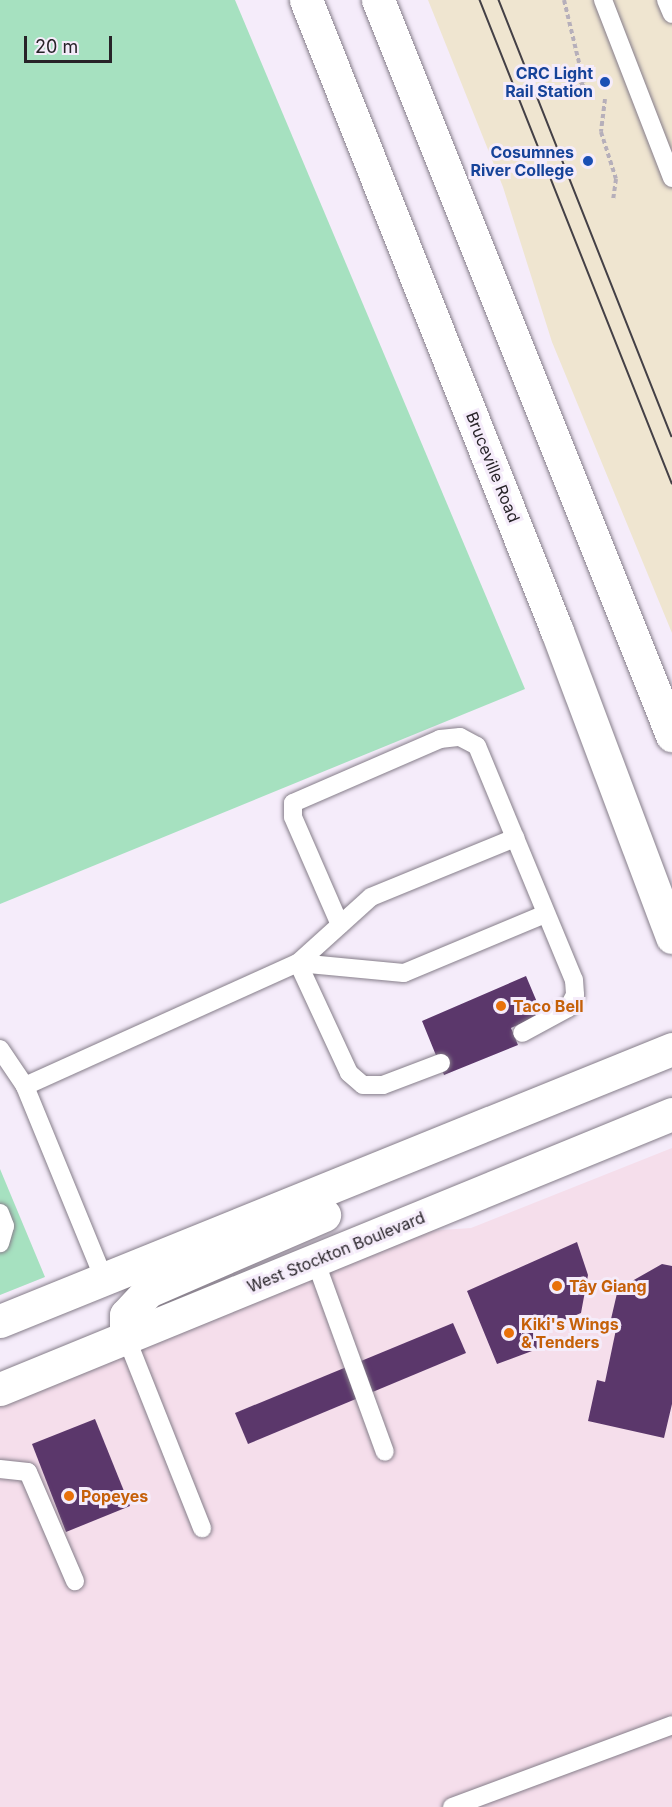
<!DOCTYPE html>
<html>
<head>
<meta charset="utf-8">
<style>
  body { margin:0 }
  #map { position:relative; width:672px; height:1807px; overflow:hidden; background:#f5ecfa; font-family:Inter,sans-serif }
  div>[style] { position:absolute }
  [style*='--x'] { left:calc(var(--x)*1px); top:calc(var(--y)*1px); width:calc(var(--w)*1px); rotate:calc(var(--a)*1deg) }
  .commercial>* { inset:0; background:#f5deeb }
  .education>* { inset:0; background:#efe5d0 }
  .green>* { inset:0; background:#a6e1c0 }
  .building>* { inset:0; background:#5b376b }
  .path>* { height:4px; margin-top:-2px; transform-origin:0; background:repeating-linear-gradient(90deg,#b6afba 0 4.5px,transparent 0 7.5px) }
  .roads { filter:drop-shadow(0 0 2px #867e8a) drop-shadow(0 0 2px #867e8a) }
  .service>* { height:18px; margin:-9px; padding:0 9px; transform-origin:9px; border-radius:9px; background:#fff }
  .tertiary>* { height:33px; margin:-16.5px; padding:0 16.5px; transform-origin:16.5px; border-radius:16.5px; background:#fff }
  .secondary>* { height:33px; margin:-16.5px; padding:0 16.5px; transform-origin:16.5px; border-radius:16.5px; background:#fff }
  .tram>* { height:1.5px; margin:-0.75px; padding:0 0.75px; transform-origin:0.75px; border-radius:0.75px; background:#444046 }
  .dots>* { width:16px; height:16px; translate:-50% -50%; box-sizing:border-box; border:3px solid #f5ecfa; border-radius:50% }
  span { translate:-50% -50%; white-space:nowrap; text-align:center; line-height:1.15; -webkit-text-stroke:6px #f5ecfa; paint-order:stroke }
  .transit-label { font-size:16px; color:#164399; font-weight:700 }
  .right { translate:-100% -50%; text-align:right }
  .street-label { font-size:16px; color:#272328 }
  .food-label { font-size:16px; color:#c56008; font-weight:700 }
  .left { translate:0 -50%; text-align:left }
  .scale { position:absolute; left:24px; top:36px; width:88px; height:27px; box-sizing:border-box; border:3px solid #272328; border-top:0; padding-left:8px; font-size:18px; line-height:21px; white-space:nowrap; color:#272328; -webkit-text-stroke:4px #f5ecfa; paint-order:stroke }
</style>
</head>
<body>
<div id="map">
  <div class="commercial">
    <div style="clip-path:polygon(672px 1148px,672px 1807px,0 1807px,0 1401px,412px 1232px,471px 1228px)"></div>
  </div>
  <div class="education">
    <div style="clip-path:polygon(428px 0,672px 0,672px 633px,552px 342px,503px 187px)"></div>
  </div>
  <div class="green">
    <div style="clip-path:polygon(0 0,235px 0,525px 689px,0 904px)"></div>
    <div style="clip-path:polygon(0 1169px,45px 1277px,0 1295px)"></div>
  </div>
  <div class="building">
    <div style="clip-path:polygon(526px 976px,542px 1014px,511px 1028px,518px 1045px,444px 1075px,422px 1021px)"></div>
    <div style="clip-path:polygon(577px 1242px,588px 1275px,581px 1313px,534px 1333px,540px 1348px,497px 1364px,467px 1291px)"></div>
    <div style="clip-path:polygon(662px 1264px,672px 1266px,672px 1404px,664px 1438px,588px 1421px,597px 1380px,605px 1382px,618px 1320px,611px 1319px,618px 1289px)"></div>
    <div style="clip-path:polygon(453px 1323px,466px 1353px,248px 1444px,235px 1413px)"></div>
    <div style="clip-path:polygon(95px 1419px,130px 1506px,66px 1532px,32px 1444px)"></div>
  </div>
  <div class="path">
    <div style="--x:564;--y:0;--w:85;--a:76.5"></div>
    <div style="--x:584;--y:83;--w:15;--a:152"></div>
    <div style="--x:605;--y:99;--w:33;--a:97"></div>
    <div style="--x:601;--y:132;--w:49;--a:72.3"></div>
    <div style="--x:616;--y:179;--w:22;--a:98"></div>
  </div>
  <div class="roads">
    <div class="service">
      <div style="--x:603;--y:0;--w:191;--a:68.8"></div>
      <div style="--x:666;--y:0;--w:15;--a:67"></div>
      <div style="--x:340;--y:925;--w:118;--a:-113.5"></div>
      <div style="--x:293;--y:817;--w:14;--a:-90"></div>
      <div style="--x:293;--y:803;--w:160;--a:-23.5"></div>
      <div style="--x:440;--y:739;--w:20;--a:-6"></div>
      <div style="--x:460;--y:737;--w:19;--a:28"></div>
      <div style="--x:477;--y:746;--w:253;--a:67.5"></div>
      <div style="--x:574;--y:980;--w:15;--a:86"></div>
      <div style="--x:575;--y:995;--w:15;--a:118"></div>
      <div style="--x:568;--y:1008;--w:52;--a:151.5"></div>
      <div style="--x:298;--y:963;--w:106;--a:5.4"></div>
      <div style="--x:404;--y:973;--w:153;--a:-22.7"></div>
      <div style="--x:298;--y:963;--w:121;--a:65.1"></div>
      <div style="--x:349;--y:1073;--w:18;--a:41"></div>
      <div style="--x:363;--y:1085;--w:20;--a:0"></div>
      <div style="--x:383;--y:1085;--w:62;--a:-20.8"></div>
      <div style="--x:0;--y:1049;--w:45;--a:56"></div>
      <div style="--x:0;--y:1213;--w:14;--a:69"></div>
      <div style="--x:5;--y:1226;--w:18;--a:106"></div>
      <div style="--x:315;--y:1260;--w:204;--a:70"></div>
      <div style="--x:104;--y:1279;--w:209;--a:-112.3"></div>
      <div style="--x:25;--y:1086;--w:299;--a:-24.3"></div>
      <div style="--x:298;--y:963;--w:98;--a:-42.1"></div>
      <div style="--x:371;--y:897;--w:156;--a:-22.3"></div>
      <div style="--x:126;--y:1337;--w:206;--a:68.3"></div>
      <div style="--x:0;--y:1469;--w:28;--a:6"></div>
      <div style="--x:28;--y:1472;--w:119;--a:66.7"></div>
      <div style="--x:452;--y:1807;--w:235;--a:-20.4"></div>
    </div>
    <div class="tertiary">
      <div style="--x:0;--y:1321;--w:725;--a:-22.04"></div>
      <div style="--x:126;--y:1337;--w:22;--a:-90"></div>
      <div style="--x:126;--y:1315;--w:33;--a:-47"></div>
      <div style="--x:148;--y:1291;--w:192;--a:-23.4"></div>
      <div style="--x:0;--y:1389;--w:726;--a:-22.26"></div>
    </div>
    <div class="secondary">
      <div style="--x:306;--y:0;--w:679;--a:68.31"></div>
      <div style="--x:557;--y:631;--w:327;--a:69.4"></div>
      <div style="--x:378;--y:0;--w:792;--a:68.2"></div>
    </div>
  </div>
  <div class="tram">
    <div style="--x:480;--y:0;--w:520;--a:68.32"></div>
    <div style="--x:499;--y:0;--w:469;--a:68.4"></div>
  </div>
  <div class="dots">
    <div style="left:605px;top:82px;background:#1a4fb4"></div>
    <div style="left:588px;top:161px;background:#1a4fb4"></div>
    <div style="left:501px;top:1006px;background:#e8710a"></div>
    <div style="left:557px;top:1286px;background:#e8710a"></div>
    <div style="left:509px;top:1333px;background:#e8710a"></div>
    <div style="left:69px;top:1496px;background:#e8710a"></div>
  </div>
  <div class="transit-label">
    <span class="right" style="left:593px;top:82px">CRC Light<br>Rail Station</span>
    <span class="right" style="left:574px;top:161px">Cosumnes<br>River College</span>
  </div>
  <div class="street-label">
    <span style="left:493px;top:467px;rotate:68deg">Bruceville Road</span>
    <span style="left:336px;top:1252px;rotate:-22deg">West Stockton Boulevard</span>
  </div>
  <div class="food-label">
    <span class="left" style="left:513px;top:1006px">Taco Bell</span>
    <span class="left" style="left:569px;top:1286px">Tây Giang</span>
    <span class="left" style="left:521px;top:1333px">Kiki's Wings<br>&amp; Tenders</span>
    <span class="left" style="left:81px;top:1496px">Popeyes</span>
  </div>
  <div class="scale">20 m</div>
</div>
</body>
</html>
